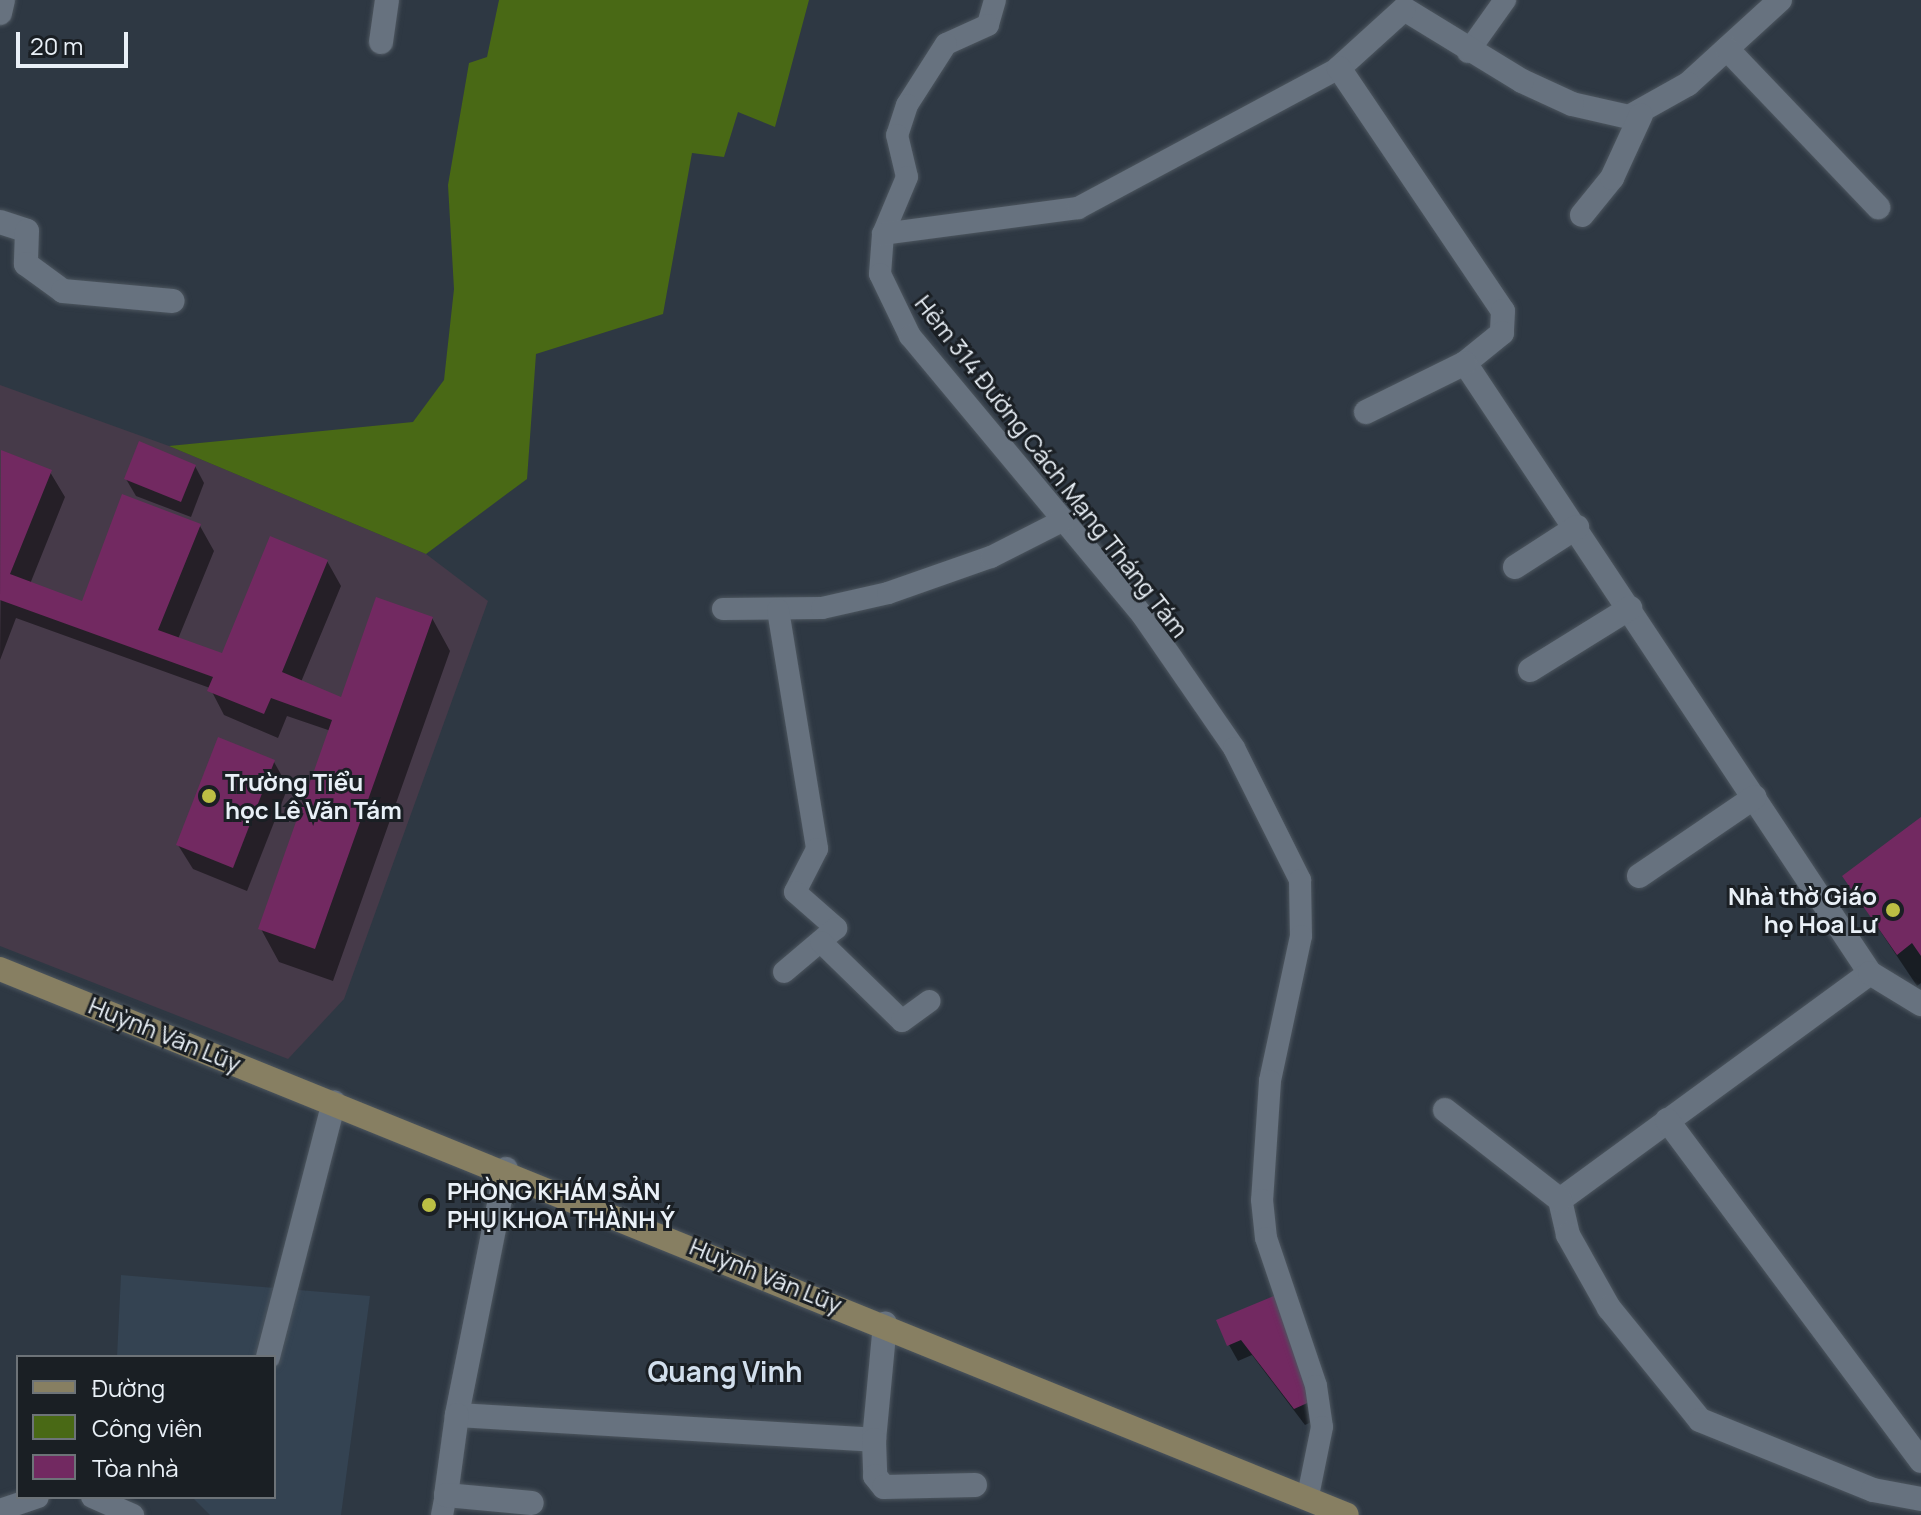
<!DOCTYPE html>
<html>
<head>
<meta charset="utf-8">
<style>
  body { margin:0 }
  #map { position:relative; width:1921px; height:1515px; overflow:hidden; background:#2e3843; font-family:Manrope,sans-serif }
  div>[style] { position:absolute }
  [style*='--x'] { left:calc(var(--x)*1px); top:calc(var(--y)*1px); width:calc(var(--w)*1px); rotate:calc(var(--a)*1deg) }
  .built>* { inset:0; background:#344352 }
  .education>* { inset:0; background:#463a49 }
  .green>* { inset:0; background:#496915 }
  .shadow>* { inset:0; background:#0007 }
  .building>* { inset:0; background:#722961 }
  .roads { filter:drop-shadow(0 0 2px #4d565f) drop-shadow(0 0 2px #4d565f) }
  .lane>* { height:22px; margin:-11px; padding:0 11px; transform-origin:11px; border-radius:11px; background:#67727f }
  .street>* { height:24px; margin:-12px; padding:0 12px; transform-origin:12px; border-radius:12px; background:#67727f }
  .secondary>* { height:24px; margin:-12px; padding:0 12px; transform-origin:12px; border-radius:12px; background:#877f62 }
  .dots>* { width:22px; height:22px; translate:-50% -50%; box-sizing:border-box; border:4px solid #1a1f24; border-radius:50% }
  span { translate:-50% -50%; white-space:nowrap; text-align:center; line-height:1.15; -webkit-text-stroke:6px #1a1f24; paint-order:stroke }
  .street-label { font-size:24px; color:#e9f0f7 }
  .poi-label { font-size:24px; color:#e9f0f7; font-weight:700 }
  .left { translate:0 -50%; text-align:left }
  .right { translate:-100% -50%; text-align:right }
  .quarter-label { font-size:28px; color:#d2dfed; font-weight:700 }
  .legend { position:absolute; left:16px; top:1355px; width:260px; height:144px; box-sizing:border-box; background:#1a1f24; border:2px solid #6d7378; margin:0; padding:10px 14px; list-style:none; font-size:24px; color:#e9f0f7 }
  .legend li { display:flex; align-items:center; gap:16px; height:40px }
  .legend b { width:40px; border:2px solid #6d7378 }
  .scale { position:absolute; left:16px; top:32px; width:112px; height:36px; box-sizing:border-box; border:4px solid #e9f0f7; border-top:0; padding-left:10px; font-size:24px; line-height:28px; white-space:nowrap; color:#e9f0f7; -webkit-text-stroke:6px #1a1f24; paint-order:stroke }
</style>
</head>
<body>
<div id="map">
  <div class="built">
    <div style="clip-path:polygon(121px 1275px,370px 1296px,341px 1515px,210px 1515px,192px 1497px,274px 1497px,274px 1357px,117px 1357px)"></div>
  </div>
  <div class="education">
    <div style="clip-path:polygon(0 385px,169px 446px,426px 554px,488px 601px,344px 999px,288px 1059px,0 946px)"></div>
  </div>
  <div class="green">
    <div style="clip-path:polygon(499px 0,809px 0,775px 127px,738px 112px,724px 157px,692px 153px,663px 314px,536px 354px,527px 479px,426px 554px,169px 446px,413px 422px,444px 380px,454px 289px,448px 185px,469px 63px,487px 57px)"></div>
  </div>
  <div class="shadow">
    <div style="clip-path:polygon(2px 453px,50px 472px,65px 497px,30px 584px,83px 604px,200px 526px,214px 551px,178px 639px,221px 655px,327px 561px,341px 586px,301px 682px,340px 699px,432px 618px,450px 651px,333px 981px,279px 962px,261px 929px,331px 731px,287px 716px,278px 738px,224px 715px,210px 688px,16px 618px,0 660px)"></div>
    <div style="clip-path:polygon(195px 466px,204px 483px,191px 517px,136px 496px,126px 479px)"></div>
    <div style="clip-path:polygon(274px 762px,288px 787px,247px 891px,193px 869px,178px 845px)"></div>
    <div style="clip-path:polygon(1921px 819px,1921px 983px,1917px 986px,1844px 877px)"></div>
    <div style="clip-path:polygon(1275px 1297px,1322px 1417px,1305px 1425px,1252px 1355px,1238px 1361px,1229px 1345px)"></div>
  </div>
  <div class="building">
    <div style="clip-path:polygon(139px 441px,196px 465px,181px 502px,124px 479px)"></div>
    <div style="clip-path:polygon(1px 450px,52px 470px,10px 574px,82px 601px,122px 494px,201px 524px,158px 630px,222px 653px,270px 536px,328px 560px,282px 672px,341px 697px,376px 597px,433px 617px,315px 949px,258px 929px,332px 720px,271px 698px,264px 714px,207px 691px,213px 677px,0 600px)"></div>
    <div style="clip-path:polygon(218px 737px,275px 760px,233px 868px,176px 845px)"></div>
    <div style="clip-path:polygon(1921px 817px,1921px 956px,1912px 943px,1897px 955px,1842px 876px)"></div>
    <div style="clip-path:polygon(1276px 1295px,1314px 1400px,1294px 1409px,1241px 1340px,1227px 1346px,1216px 1320px)"></div>
  </div>
  <div class="roads">
    <div class="lane">
      <div style="--x:995;--y:0;--w:26;--a:106"></div>
      <div style="--x:988;--y:25;--w:46;--a:155.7"></div>
      <div style="--x:946;--y:44;--w:72;--a:122.6"></div>
      <div style="--x:907;--y:105;--w:32;--a:108"></div>
      <div style="--x:897;--y:135;--w:43;--a:76.6"></div>
      <div style="--x:907;--y:177;--w:62;--a:112.8"></div>
      <div style="--x:883;--y:234;--w:40;--a:94.3"></div>
      <div style="--x:880;--y:274;--w:69;--a:64.2"></div>
      <div style="--x:910;--y:336;--w:364;--a:50.2"></div>
      <div style="--x:1143;--y:616;--w:160;--a:55.4"></div>
      <div style="--x:1234;--y:748;--w:148;--a:63.4"></div>
      <div style="--x:1300;--y:880;--w:56;--a:89"></div>
      <div style="--x:1301;--y:936;--w:148;--a:102.1"></div>
      <div style="--x:1270;--y:1081;--w:119;--a:93.8"></div>
      <div style="--x:1262;--y:1200;--w:38;--a:84"></div>
      <div style="--x:1266;--y:1238;--w:156;--a:71.3"></div>
      <div style="--x:1316;--y:1386;--w:41;--a:81.7"></div>
      <div style="--x:1322;--y:1427;--w:70;--a:101.5"></div>
      <div style="--x:1468;--y:52;--w:64;--a:-54.6"></div>
      <div style="--x:883;--y:234;--w:197;--a:-7.6"></div>
      <div style="--x:1078;--y:208;--w:296;--a:-28.2"></div>
      <div style="--x:723;--y:609;--w:99;--a:-0.6"></div>
      <div style="--x:822;--y:608;--w:68;--a:-12.8"></div>
      <div style="--x:888;--y:593;--w:109;--a:-19.3"></div>
      <div style="--x:991;--y:557;--w:82;--a:-26.9"></div>
      <div style="--x:778;--y:610;--w:242;--a:80.7"></div>
      <div style="--x:817;--y:849;--w:48;--a:117.1"></div>
      <div style="--x:795;--y:892;--w:55;--a:41.3"></div>
      <div style="--x:836;--y:928;--w:68;--a:139.8"></div>
      <div style="--x:821;--y:942;--w:113;--a:44.3"></div>
      <div style="--x:902;--y:1021;--w:34;--a:-36"></div>
      <div style="--x:92;--y:1497;--w:45;--a:23.7"></div>
      <div style="--x:0;--y:1510;--w:40;--a:-18.9"></div>
      <div style="--x:442;--y:1515;--w:20;--a:-79"></div>
    </div>
    <div class="street">
      <div style="--x:1780;--y:0;--w:125;--a:137.6"></div>
      <div style="--x:1688;--y:84;--w:68;--a:150.8"></div>
      <div style="--x:1629;--y:117;--w:58;--a:-167.2"></div>
      <div style="--x:1572;--y:104;--w:55;--a:-155.3"></div>
      <div style="--x:1522;--y:81;--w:138;--a:-148.6"></div>
      <div style="--x:1404;--y:9;--w:88;--a:137.8"></div>
      <div style="--x:1339;--y:68;--w:293;--a:56"></div>
      <div style="--x:1503;--y:311;--w:22;--a:93"></div>
      <div style="--x:1502;--y:333;--w:48;--a:141"></div>
      <div style="--x:1465;--y:363;--w:732;--a:56.42"></div>
      <div style="--x:1870;--y:973;--w:384;--a:143.8"></div>
      <div style="--x:1560;--y:1200;--w:36;--a:77"></div>
      <div style="--x:1568;--y:1235;--w:84;--a:60.7"></div>
      <div style="--x:1609;--y:1308;--w:144;--a:50.9"></div>
      <div style="--x:1700;--y:1420;--w:187;--a:22"></div>
      <div style="--x:1873;--y:1490;--w:49;--a:10.6"></div>
      <div style="--x:0;--y:13;--w:13;--a:-77"></div>
      <div style="--x:381;--y:42;--w:42;--a:-81.9"></div>
      <div style="--x:1727;--y:49;--w:219;--a:46.3"></div>
      <div style="--x:1582;--y:215;--w:48;--a:-51"></div>
      <div style="--x:1612;--y:178;--w:69;--a:-65.3"></div>
      <div style="--x:0;--y:222;--w:28;--a:18"></div>
      <div style="--x:27;--y:231;--w:33;--a:92"></div>
      <div style="--x:26;--y:264;--w:46;--a:36.1"></div>
      <div style="--x:63;--y:291;--w:110;--a:5.2"></div>
      <div style="--x:1366;--y:412;--w:110;--a:-26.3"></div>
      <div style="--x:1515;--y:567;--w:74;--a:-32.8"></div>
      <div style="--x:1530;--y:670;--w:118;--a:-31.8"></div>
      <div style="--x:1639;--y:876;--w:140;--a:-34.3"></div>
      <div style="--x:1870;--y:973;--w:60;--a:31.3"></div>
      <div style="--x:1445;--y:1110;--w:146;--a:38"></div>
      <div style="--x:1667;--y:1120;--w:425;--a:53.3"></div>
      <div style="--x:506;--y:1169;--w:251;--a:101.3"></div>
      <div style="--x:457;--y:1415;--w:418;--a:3.4"></div>
      <div style="--x:874;--y:1440;--w:117;--a:-84.6"></div>
      <div style="--x:268;--y:1357;--w:263;--a:-75.5"></div>
      <div style="--x:457;--y:1415;--w:81;--a:97.8"></div>
      <div style="--x:446;--y:1495;--w:86;--a:5.3"></div>
      <div style="--x:874;--y:1440;--w:36;--a:88"></div>
      <div style="--x:875;--y:1476;--w:14;--a:51"></div>
      <div style="--x:884;--y:1487;--w:91;--a:-1.3"></div>
    </div>
    <div class="secondary">
      <div style="--x:0;--y:969;--w:1453;--a:22.06"></div>
    </div>
  </div>
  <div class="dots">
    <div style="left:209px;top:796px;background:#bcbf44"></div>
    <div style="left:1893px;top:910px;background:#bcbf44"></div>
    <div style="left:429px;top:1205px;background:#bcbf44"></div>
  </div>
  <div class="street-label">
    <span style="left:1052px;top:466px;rotate:52deg">Hẻm 314 Đường Cách Mạng Tháng Tám</span>
    <span style="left:165px;top:1034px;rotate:22deg">Huỳnh Văn Lũy</span>
    <span style="left:766px;top:1275px;rotate:22deg">Huỳnh Văn Lũy</span>
  </div>
  <div class="poi-label">
    <span class="left" style="left:225px;top:796px">Trường Tiểu<br>học Lê Văn Tám</span>
    <span class="right" style="left:1877px;top:910px">Nhà thờ Giáo<br>họ Hoa Lư</span>
    <span class="left" style="left:447px;top:1205px">PHÒNG KHÁM SẢN<br>PHỤ KHOA THÀNH Ý</span>
  </div>
  <div class="quarter-label">
    <span style="left:725px;top:1371px">Quang Vinh</span>
  </div>
  <ul class="legend">
  <li><b style="height:10px;background:#877f62"></b>Đường</li>
  <li><b style="height:22px;background:#496915"></b>Công viên</li>
  <li><b style="height:22px;background:#722961"></b>Tòa nhà</li>
  </ul>
  <div class="scale">20 m</div>
</div>
</body>
</html>
